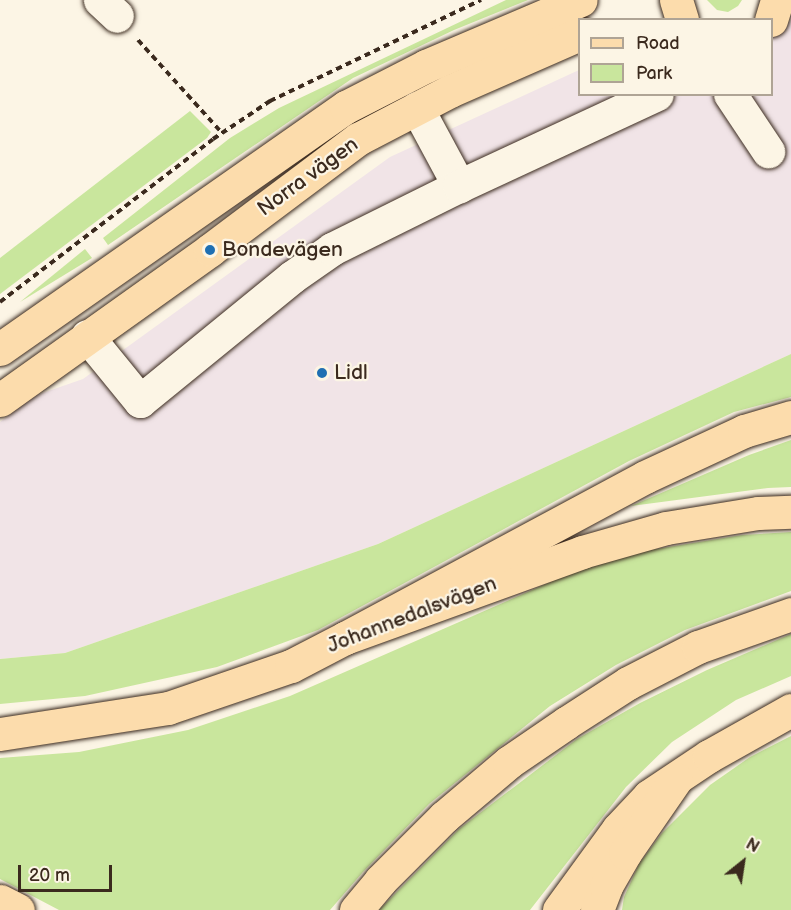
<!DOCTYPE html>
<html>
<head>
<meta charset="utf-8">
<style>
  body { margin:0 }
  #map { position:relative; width:791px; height:910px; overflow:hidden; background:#fcf5e5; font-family:"Balsamiq Sans",sans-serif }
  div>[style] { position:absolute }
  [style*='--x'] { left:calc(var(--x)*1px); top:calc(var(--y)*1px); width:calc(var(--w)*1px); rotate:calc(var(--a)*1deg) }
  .built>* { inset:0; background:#f1e4e7 }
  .green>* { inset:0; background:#c9e69d }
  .path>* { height:4px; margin-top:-2px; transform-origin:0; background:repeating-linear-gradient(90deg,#3b2a1e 0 6px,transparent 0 10.5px) }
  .roads { filter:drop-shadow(0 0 2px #3b2a1e) drop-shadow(0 0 2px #3b2a1e) }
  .minor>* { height:33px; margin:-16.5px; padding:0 16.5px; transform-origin:16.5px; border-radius:16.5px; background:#fcf5e5 }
  .major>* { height:33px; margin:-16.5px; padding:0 16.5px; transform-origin:16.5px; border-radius:16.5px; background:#fcdcac }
  .highway>* { height:33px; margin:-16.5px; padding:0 16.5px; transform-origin:16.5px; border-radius:16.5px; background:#fcdcac }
  .dots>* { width:16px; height:16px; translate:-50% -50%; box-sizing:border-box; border:3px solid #fcf5e5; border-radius:50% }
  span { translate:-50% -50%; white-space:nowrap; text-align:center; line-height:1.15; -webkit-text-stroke:4.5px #fcf5e5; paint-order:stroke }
  .street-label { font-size:21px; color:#3b2a1e }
  .poi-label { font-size:21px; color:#3b2a1e }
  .left { translate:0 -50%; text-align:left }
  .legend { position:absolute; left:578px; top:18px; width:195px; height:78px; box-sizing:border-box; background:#fcf5e5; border:2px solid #afa495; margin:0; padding:8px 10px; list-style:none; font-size:18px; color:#3b2a1e }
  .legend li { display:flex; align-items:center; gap:12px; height:30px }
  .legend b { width:30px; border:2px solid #afa495 }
  .north { position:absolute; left:713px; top:832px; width:60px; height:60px; -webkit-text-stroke:4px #fcf5e5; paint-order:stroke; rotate:30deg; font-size:16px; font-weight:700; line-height:24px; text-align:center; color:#3b2a1e }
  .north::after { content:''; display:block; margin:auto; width:21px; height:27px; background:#3b2a1e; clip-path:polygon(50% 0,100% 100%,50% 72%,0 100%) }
  .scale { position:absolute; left:18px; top:865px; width:94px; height:27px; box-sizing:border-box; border:3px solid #3b2a1e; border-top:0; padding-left:8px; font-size:18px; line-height:21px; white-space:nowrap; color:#3b2a1e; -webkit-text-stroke:4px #fcf5e5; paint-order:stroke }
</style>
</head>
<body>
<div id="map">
  <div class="built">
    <div style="clip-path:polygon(791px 20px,791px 354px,378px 544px,65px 653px,0 659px,0 422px,34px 396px,83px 379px,390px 157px,579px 70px,580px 94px,772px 94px,772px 37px)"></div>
  </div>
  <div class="green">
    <div style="clip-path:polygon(506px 0,528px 0,454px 30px,353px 78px,108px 245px,103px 238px,230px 138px,279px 108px)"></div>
    <div style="clip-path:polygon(707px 0,742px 0,738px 6px,728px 12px,717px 10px)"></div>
    <div style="clip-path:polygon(190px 111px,211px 132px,207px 138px,0 294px,0 258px)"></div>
    <div style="clip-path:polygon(85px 249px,92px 258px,20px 302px)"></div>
    <div style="clip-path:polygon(791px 354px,791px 397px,734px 412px,629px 461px,318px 630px,217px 667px,85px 696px,0 704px,0 659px,65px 653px,378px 544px)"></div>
    <div style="clip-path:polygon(791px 440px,791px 487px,768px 488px,631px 506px,749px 455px)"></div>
    <div style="clip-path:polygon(791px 532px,791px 591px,685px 630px,616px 665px,550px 706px,429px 804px,363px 872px,330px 910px,59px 910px,0 879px,0 758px,79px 752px,188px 730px,290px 696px,571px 573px,650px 550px,742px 535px)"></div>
    <div style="clip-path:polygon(791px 634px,791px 676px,736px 700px,672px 742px,626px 787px,530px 910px,379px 910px,459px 829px,577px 739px,640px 703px,707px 670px)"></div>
    <div style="clip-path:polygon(791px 736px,791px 910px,622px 910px,624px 897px,639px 864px,662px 833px,710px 785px,750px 757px)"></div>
  </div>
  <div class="path">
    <div style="--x:138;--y:40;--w:125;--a:47.9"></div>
    <div style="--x:0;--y:302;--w:268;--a:-37.4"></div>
    <div style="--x:213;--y:139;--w:69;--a:-33.7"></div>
    <div style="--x:270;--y:101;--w:234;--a:-25.6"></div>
  </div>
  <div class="roads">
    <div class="minor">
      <div style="--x:100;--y:0;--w:23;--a:43"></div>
      <div style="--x:730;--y:94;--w:69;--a:56.3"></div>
      <div style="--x:417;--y:108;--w:89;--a:61.7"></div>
      <div style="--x:87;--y:336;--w:84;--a:50.8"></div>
      <div style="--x:140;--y:401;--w:196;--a:-39.2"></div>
      <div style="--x:292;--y:277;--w:49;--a:-35"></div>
      <div style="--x:332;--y:249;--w:142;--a:-26.4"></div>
      <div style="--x:459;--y:186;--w:218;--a:-24.9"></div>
    </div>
    <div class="major">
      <div style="--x:676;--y:0;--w:21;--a:73"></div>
      <div style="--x:771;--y:20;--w:21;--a:-73"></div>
      <div style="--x:0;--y:349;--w:422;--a:-35"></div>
      <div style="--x:346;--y:107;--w:90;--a:-27.1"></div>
      <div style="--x:426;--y:66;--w:168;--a:-23.1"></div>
      <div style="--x:0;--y:400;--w:258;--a:-35.5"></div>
      <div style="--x:210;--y:250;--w:185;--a:-36.9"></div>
      <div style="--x:358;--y:139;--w:104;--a:-27.6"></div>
      <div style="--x:450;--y:91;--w:142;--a:-23.7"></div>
      <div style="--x:0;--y:734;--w:170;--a:-8.8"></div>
      <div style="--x:168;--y:708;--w:130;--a:-18.9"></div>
      <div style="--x:291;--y:666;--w:61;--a:-27.4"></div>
      <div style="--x:345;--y:638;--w:252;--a:-19.9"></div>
      <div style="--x:582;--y:552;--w:87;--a:-15.9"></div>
      <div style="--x:666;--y:528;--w:93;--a:-9.3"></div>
      <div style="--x:758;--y:513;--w:33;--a:-2"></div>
      <div style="--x:0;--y:901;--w:20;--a:27"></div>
      <div style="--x:559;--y:910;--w:100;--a:-53.9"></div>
      <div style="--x:618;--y:829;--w:45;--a:-46.8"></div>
      <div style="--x:649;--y:796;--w:72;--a:-33.7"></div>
      <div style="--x:709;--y:756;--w:94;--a:-29.3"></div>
    </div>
    <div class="highway">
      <div style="--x:345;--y:638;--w:340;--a:-28.2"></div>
      <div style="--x:645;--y:477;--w:109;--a:-24.9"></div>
      <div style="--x:744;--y:431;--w:49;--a:-16.6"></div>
      <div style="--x:356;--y:910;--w:38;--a:-50"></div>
      <div style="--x:380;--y:881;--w:91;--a:-45"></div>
      <div style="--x:444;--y:817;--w:85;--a:-40.2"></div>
      <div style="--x:509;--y:762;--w:69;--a:-34.4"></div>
      <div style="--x:566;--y:723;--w:74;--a:-32.8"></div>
      <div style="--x:628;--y:683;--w:79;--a:-27.2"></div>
      <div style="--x:698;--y:647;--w:99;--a:-19.5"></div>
      <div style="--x:597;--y:910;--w:26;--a:-69"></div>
      <div style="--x:606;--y:886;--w:38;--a:-60"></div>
      <div style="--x:625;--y:853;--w:90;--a:-55.4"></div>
    </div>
  </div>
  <div class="dots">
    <div style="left:210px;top:250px;background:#1f6fb2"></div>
    <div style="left:322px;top:373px;background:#1f6fb2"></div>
  </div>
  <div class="street-label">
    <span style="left:308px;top:177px;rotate:-36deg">Norra vägen</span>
    <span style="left:412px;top:615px;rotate:-21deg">Johannedalsvägen</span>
  </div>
  <div class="poi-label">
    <span class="left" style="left:222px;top:250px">Bondevägen</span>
    <span class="left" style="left:334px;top:373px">Lidl</span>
  </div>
  <ul class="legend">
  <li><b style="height:8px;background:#fcdcac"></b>Road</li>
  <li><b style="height:16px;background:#c9e69d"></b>Park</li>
  </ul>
  <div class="north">N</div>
  <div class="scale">20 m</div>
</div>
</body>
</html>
